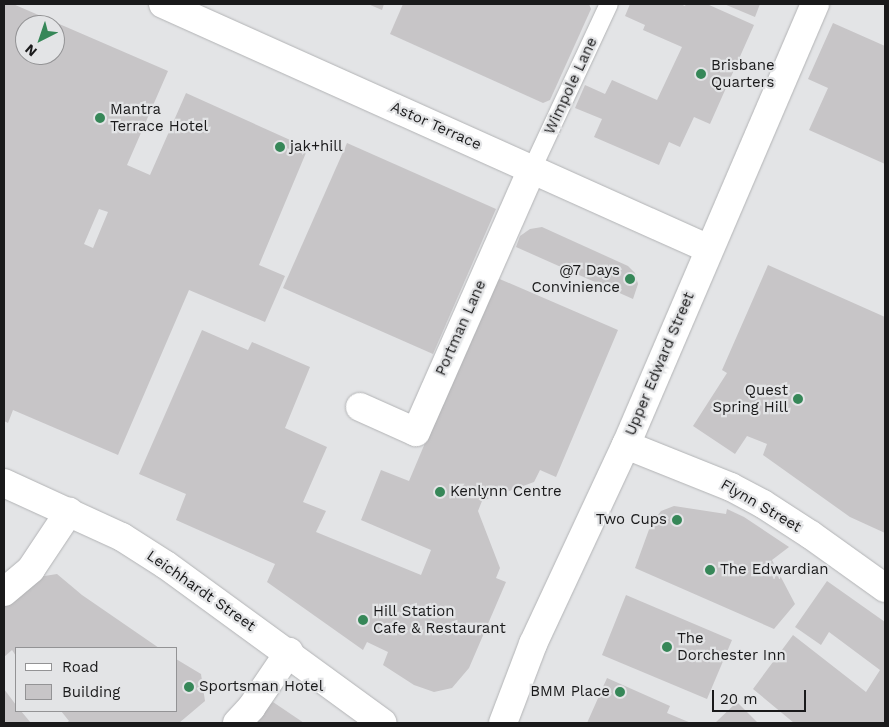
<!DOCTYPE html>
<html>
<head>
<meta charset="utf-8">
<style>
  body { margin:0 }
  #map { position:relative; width:889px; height:727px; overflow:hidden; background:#e3e4e6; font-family:"Work Sans",sans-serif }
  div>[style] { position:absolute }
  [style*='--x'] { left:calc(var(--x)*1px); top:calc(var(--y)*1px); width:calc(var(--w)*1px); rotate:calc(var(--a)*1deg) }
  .building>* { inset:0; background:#c7c5c7 }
  .roads { filter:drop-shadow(0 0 1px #b2b3b5) drop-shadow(0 0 1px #b2b3b5) }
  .lane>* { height:18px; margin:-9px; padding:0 9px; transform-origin:9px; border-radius:9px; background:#fff }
  .street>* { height:28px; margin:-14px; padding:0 14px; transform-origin:14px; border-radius:14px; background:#fff }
  .secondary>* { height:28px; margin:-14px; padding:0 14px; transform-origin:14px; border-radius:14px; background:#fff }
  .dots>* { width:14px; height:14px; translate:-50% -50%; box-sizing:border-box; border:2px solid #e3e4e6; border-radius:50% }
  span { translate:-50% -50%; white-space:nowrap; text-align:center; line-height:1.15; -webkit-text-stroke:4.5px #e3e4e6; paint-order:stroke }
  .poi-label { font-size:15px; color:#1a1a1b }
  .left { translate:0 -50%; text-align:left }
  .right { translate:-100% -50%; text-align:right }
  .street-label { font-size:15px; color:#1a1a1b }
  .frame { position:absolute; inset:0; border:5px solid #1a1a1b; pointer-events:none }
  .legend { position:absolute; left:15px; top:647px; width:162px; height:65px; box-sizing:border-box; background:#e3e4e6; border:1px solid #939395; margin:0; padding:6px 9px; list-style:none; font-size:15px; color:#1a1a1b }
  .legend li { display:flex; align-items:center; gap:10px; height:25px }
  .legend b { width:25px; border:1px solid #939395 }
  .north { position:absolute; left:15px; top:15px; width:50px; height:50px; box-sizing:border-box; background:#e3e4e6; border:1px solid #939395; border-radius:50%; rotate:221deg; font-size:14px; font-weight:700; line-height:20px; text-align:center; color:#1a1a1b }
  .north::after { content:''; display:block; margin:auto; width:18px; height:22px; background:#368758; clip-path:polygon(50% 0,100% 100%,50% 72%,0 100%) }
  .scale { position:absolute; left:712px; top:690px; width:94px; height:22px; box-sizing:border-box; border:2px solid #1a1a1b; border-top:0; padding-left:6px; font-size:15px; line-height:18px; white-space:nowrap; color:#1a1a1b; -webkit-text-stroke:4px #e3e4e6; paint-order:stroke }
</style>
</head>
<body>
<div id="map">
  <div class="building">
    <div style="clip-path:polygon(evenodd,4px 4px,13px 4px,168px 71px,127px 165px,150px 175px,186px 93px,308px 148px,259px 265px,285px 276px,265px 322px,189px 290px,118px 455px,13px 410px,8px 423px,4px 421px,4px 4px,25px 25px,55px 25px,55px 55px,25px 55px,25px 25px,4px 4px,99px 209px,108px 212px,93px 248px,84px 244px,99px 209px)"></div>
    <div style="clip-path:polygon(368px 4px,384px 4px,382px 10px)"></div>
    <div style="clip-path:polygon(403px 4px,589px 4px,591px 9px,550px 100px,543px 103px,390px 34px)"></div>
    <div style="clip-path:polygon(630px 4px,680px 4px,685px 6px,686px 4px,707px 4px,754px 25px,710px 124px,694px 117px,680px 147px,669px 142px,659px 165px,594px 137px,602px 119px,575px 108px,585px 85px,605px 94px,612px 80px,657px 100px,682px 47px,643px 30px,645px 25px,625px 16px)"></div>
    <div style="clip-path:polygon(724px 4px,760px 4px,755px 17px)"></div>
    <div style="clip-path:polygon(833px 23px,885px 46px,885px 164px,809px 130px,828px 88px,808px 79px)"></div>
    <div style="clip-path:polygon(347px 143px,496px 209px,433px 354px,283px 288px)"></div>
    <div style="clip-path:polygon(542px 227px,628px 266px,635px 273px,638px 284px,633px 299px,516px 247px,520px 236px,530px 229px)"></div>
    <div style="clip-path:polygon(768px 265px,885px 317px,885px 533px,850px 517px,763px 455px,767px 444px,747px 436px,735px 454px,693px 426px,727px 373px,722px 370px)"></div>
    <div style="clip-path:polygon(495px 277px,618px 330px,556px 477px,540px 470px,534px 482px,482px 501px,478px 511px,500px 568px,496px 578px,506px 582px,469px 668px,452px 688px,434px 692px,414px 685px,383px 665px,388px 652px,367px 642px,363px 650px,267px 582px,275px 564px,176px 520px,186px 494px,139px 474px,202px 330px,248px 350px,252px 342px,310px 367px,285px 428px,327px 447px,303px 502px,326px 511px,316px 532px,421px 575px,431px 550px,361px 520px,381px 470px,409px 481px)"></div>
    <div style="clip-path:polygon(674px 506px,726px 514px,727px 509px,744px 517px,789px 547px,772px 560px,795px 604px,774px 629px,635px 568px,651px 524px,661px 511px)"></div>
    <div style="clip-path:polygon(57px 574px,82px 595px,159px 648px,16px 648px,16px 656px,12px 650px,4px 657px,4px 603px,32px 578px)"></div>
    <div style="clip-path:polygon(827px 581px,885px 622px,885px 723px,794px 723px,753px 689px,793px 635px,866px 692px,880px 670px,829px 632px,821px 645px,795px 627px)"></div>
    <div style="clip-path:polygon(626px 595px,732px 640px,707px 699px,602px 655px)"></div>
    <div style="clip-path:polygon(176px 659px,201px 674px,205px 701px,179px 723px,66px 723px,69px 721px,61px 711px,176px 711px)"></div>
    <div style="clip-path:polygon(607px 678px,670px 706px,667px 713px,691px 723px,587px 723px)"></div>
    <div style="clip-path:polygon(4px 689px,16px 705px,16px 711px,21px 711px,31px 723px,4px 723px)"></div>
    <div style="clip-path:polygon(273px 702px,304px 723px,247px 723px)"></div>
    <div style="clip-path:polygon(737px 702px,758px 723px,715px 723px)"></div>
  </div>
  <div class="roads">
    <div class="lane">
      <div style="--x:532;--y:169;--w:182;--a:-65"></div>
    </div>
    <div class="street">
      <div style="--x:163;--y:4;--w:598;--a:24.17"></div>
      <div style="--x:360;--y:407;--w:61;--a:24.1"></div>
      <div style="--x:416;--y:432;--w:287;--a:-66.2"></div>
      <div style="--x:626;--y:445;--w:113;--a:21.8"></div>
      <div style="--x:731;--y:487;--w:36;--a:28"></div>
      <div style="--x:763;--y:504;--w:57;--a:32.9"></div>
      <div style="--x:811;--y:535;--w:91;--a:35.6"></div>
      <div style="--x:4;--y:592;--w:35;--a:-40"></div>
      <div style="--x:31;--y:569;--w:69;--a:-56.3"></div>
      <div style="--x:237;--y:723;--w:21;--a:-47"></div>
      <div style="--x:251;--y:708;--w:68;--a:-55.8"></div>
    </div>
    <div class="secondary">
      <div style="--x:4;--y:483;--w:130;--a:24.6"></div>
      <div style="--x:122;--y:537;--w:52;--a:32.5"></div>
      <div style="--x:166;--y:565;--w:268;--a:36.1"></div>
      <div style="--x:503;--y:723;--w:85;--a:-69.2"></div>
      <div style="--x:533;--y:644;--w:220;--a:-65"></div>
      <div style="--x:626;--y:445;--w:480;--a:-66.8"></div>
    </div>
  </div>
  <div class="dots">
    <div style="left:701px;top:74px;background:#368758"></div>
    <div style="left:100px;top:118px;background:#368758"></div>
    <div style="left:280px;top:147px;background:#368758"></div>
    <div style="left:630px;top:279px;background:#368758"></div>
    <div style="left:798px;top:399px;background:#368758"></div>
    <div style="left:440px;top:492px;background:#368758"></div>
    <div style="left:677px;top:520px;background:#368758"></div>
    <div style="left:710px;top:570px;background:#368758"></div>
    <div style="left:363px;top:620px;background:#368758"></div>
    <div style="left:667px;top:647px;background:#368758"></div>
    <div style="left:189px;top:687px;background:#368758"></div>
    <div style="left:620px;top:692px;background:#368758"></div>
  </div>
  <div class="poi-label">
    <span class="left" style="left:711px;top:74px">Brisbane<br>Quarters</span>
    <span class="left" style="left:110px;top:118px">Mantra<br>Terrace Hotel</span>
    <span class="left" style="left:290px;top:147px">jak+hill</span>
    <span class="right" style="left:620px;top:279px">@7 Days<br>Convinience</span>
    <span class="right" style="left:788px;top:399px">Quest<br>Spring Hill</span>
    <span class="left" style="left:450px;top:492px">Kenlynn Centre</span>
    <span class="right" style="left:667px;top:520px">Two Cups</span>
    <span class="left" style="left:720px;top:570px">The Edwardian</span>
    <span class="left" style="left:373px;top:620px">Hill Station<br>Cafe &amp; Restaurant</span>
    <span class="left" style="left:677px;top:647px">The<br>Dorchester Inn</span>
    <span class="left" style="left:199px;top:687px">Sportsman Hotel</span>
    <span class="right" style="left:610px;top:692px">BMM Place</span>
  </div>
  <div class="street-label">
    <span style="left:571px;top:86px;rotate:-65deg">Wimpole Lane</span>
    <span style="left:436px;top:126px;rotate:24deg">Astor Terrace</span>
    <span style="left:461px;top:328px;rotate:-66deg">Portman Lane</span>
    <span style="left:660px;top:364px;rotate:-67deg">Upper Edward Street</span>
    <span style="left:761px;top:506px;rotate:30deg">Flynn Street</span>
    <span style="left:201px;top:591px;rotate:35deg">Leichhardt Street</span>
  </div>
  <div class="frame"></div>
  <ul class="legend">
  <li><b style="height:6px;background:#fff"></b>Road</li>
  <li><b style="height:14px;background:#c7c5c7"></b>Building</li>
  </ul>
  <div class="north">N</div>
  <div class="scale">20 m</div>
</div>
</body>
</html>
